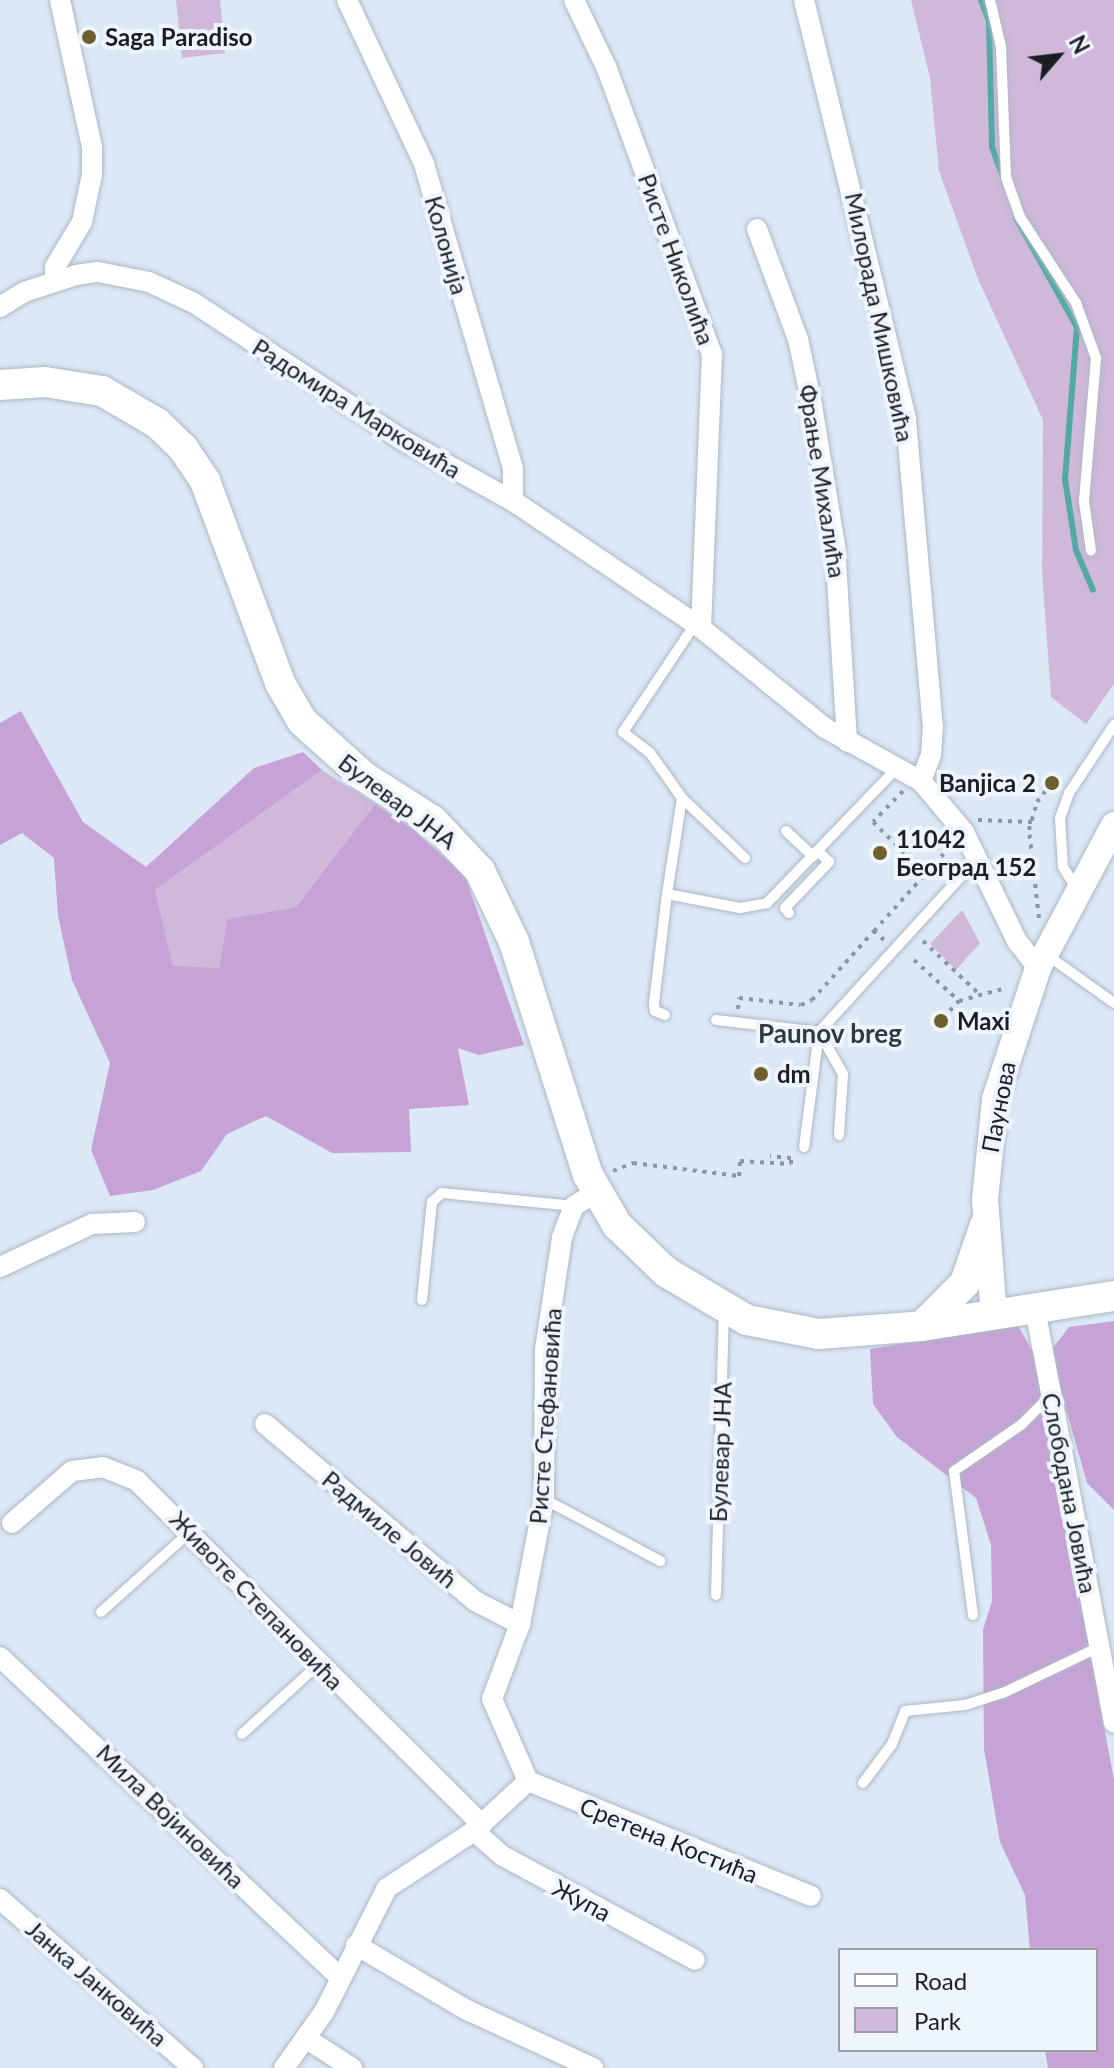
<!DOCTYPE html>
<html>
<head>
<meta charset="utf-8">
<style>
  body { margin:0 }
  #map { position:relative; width:1114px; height:2068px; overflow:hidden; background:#dce8f6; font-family:Lato,sans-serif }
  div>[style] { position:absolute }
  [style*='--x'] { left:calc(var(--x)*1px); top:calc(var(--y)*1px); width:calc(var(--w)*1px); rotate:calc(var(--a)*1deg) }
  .green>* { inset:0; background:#cfb8da }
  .forest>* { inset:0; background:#c6a2d7 }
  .stream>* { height:6px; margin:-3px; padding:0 3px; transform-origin:3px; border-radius:3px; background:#53a9a3 }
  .path>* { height:4px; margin-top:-2px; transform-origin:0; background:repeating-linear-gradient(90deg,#8d96a0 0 4px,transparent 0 10px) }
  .roads { filter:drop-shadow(0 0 2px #adb8c5) drop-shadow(0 0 2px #adb8c5) }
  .service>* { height:10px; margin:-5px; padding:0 5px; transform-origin:5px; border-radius:5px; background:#fff }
  .minor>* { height:20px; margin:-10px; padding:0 10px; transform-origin:10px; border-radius:10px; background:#fff }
  .tertiary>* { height:26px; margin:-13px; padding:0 13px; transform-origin:13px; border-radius:13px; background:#fff }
  .secondary>* { height:30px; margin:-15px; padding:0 15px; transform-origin:15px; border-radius:15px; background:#fff }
  .dots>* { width:22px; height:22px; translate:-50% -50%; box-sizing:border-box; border:4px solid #eef5fd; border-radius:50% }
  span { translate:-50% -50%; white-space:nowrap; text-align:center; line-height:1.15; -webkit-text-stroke:8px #eef5fd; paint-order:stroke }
  .poi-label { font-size:24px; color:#1b1f24; font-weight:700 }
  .left { translate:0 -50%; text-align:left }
  .right { translate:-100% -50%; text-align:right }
  .street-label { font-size:24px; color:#1b1f24 }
  .neighbourhood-label { font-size:26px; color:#303943; font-weight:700 }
  .legend { position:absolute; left:838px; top:1948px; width:260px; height:104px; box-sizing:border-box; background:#eef5fd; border:2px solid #9a9fa6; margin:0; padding:10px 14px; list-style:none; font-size:24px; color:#1b1f24 }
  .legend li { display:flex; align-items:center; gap:16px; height:40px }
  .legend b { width:40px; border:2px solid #9a9fa6 }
  .north { position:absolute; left:1018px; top:16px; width:80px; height:80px; -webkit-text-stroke:6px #eef5fd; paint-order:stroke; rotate:62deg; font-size:22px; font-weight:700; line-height:32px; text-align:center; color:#1b1f24 }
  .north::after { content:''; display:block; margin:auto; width:28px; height:36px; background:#1b1f24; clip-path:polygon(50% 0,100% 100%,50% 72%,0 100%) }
</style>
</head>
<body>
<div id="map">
  <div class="green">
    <div style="clip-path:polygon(176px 0,220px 0,225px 53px,182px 58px)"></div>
    <div style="clip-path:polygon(911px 0,1114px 0,1114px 684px,1086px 724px,1051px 697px,1042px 571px,1043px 420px,978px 279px,939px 171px,930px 78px)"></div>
    <div style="clip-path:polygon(322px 770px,375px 804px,296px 907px,229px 919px,219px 969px,173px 967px,155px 890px)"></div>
    <div style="clip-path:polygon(962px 910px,980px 943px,956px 970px,930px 944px)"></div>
  </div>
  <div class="forest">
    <div style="clip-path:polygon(21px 711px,83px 822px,146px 867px,254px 768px,303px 752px,322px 770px,155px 890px,173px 966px,219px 968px,228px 919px,296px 907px,375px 804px,413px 829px,465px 876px,524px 1045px,479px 1055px,458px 1048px,469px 1105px,409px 1109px,411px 1152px,332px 1153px,266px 1116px,227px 1134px,201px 1171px,153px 1190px,110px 1196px,91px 1150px,110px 1063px,72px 980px,58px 916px,54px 858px,22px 833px,0 845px,0 723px)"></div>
    <div style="clip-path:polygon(1114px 1321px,1114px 1510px,1087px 1483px,1050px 1352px,1069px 1327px)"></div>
    <div style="clip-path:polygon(1017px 1324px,1035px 1355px,1114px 1780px,1114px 2068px,1048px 2068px,1045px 2050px,1096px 2050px,1096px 1950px,1030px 1950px,1025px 1895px,1000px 1842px,984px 1749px,983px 1630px,992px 1601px,991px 1545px,976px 1498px,897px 1437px,873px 1404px,870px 1349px)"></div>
  </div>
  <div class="stream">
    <div style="--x:981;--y:0;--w:22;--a:69"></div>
    <div style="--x:989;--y:21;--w:126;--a:88.6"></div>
    <div style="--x:992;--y:147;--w:32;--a:70"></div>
    <div style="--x:1016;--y:218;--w:125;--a:60.8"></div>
    <div style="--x:1077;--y:327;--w:152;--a:94.5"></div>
    <div style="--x:1065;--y:479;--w:72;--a:81.2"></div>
    <div style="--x:1076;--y:550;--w:43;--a:67"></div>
  </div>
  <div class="path">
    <div style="--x:903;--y:791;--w:43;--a:134.1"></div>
    <div style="--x:873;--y:822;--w:74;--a:44.5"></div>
    <div style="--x:978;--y:820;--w:54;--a:2.1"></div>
    <div style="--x:1039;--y:918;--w:89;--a:-96.5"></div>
    <div style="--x:1029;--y:830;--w:29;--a:-74"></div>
    <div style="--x:1037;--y:802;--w:24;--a:-52"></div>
    <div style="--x:884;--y:940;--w:13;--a:-138"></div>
    <div style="--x:874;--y:931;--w:113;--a:-47.9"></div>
    <div style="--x:923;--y:941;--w:77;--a:43.4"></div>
    <div style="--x:914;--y:960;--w:61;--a:42.3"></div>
    <div style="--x:959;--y:1001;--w:49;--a:-15.5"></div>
    <div style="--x:738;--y:1009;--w:11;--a:-85"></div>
    <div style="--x:739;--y:998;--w:62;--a:6.4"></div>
    <div style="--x:801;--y:1005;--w:12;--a:-24"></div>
    <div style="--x:812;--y:1000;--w:93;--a:-48.1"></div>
    <div style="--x:943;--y:1018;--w:23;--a:-47"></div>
    <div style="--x:613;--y:1171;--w:22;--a:-22"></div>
    <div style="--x:633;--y:1163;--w:107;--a:7"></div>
    <div style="--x:739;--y:1176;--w:15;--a:-86"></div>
    <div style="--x:740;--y:1161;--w:51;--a:3.4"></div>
    <div style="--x:791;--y:1164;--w:6;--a:-90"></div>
    <div style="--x:791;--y:1158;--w:21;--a:-175"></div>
  </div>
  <div class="roads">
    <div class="service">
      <div style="--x:990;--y:0;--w:48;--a:76.8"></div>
      <div style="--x:1001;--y:47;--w:130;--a:87.8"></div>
      <div style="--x:1006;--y:177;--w:42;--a:70.7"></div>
      <div style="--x:1020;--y:217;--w:103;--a:56.9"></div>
      <div style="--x:1076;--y:303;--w:59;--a:70"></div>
      <div style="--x:1096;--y:358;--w:144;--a:94.8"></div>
      <div style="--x:1084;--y:501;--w:50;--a:82"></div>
      <div style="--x:682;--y:798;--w:87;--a:43.6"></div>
      <div style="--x:786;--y:831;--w:37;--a:43"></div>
      <div style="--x:1078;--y:891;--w:28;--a:-122"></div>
      <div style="--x:1063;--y:867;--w:49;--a:-93.5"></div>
      <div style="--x:1060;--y:818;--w:27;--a:-70"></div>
      <div style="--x:1069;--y:793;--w:82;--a:-56.5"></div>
      <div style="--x:667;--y:894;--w:97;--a:-81.1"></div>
      <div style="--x:682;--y:798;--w:55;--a:-125.4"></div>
      <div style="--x:650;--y:753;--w:34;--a:-142"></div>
      <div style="--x:623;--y:732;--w:130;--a:-56.3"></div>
      <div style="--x:789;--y:913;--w:6;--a:-129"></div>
      <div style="--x:785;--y:908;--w:64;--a:-46.3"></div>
      <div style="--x:829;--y:862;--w:16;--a:-135"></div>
      <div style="--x:1047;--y:955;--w:82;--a:35.6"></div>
      <div style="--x:665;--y:1015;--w:11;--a:-158"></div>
      <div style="--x:655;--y:1011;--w:8;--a:-97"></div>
      <div style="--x:654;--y:1003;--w:110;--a:-83.2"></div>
      <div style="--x:667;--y:894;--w:74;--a:10.9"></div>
      <div style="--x:740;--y:908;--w:27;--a:-10"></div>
      <div style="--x:767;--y:903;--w:187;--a:-46.1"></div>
      <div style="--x:716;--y:1020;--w:104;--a:6.6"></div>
      <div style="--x:819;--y:1032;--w:116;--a:97.4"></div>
      <div style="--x:839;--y:1135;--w:61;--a:-86.2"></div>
      <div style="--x:843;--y:1074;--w:48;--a:-119.7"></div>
      <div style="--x:819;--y:1032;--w:234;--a:-47.6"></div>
      <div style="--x:422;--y:1300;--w:99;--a:-84.2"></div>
      <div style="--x:432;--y:1202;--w:13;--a:-42"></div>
      <div style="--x:442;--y:1193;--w:133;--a:5.6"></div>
      <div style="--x:544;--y:1499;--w:132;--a:28.1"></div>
      <div style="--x:716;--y:1595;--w:282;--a:-88.4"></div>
      <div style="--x:101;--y:1612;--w:120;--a:-42"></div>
      <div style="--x:973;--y:1615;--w:145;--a:-97.5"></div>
      <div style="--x:954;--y:1471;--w:81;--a:-34.5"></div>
      <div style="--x:1021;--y:1425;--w:41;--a:-45"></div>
      <div style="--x:242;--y:1734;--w:104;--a:-42.3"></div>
      <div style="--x:863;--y:1783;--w:49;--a:-53.4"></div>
      <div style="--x:892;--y:1744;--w:35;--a:-68"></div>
      <div style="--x:905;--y:1711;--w:60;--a:-5.7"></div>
      <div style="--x:965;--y:1705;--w:40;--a:-18"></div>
      <div style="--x:1003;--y:1693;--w:106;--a:-25.6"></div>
    </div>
    <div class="minor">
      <div style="--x:347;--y:0;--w:181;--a:64.8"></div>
      <div style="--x:424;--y:164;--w:318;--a:73.7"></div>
      <div style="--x:513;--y:469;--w:32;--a:90"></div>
      <div style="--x:574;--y:0;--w:76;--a:64.4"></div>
      <div style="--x:607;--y:69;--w:304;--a:69.8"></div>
      <div style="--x:712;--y:354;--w:274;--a:92.3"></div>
      <div style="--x:804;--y:0;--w:432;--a:76.3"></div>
      <div style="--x:906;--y:420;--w:307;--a:85"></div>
      <div style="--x:933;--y:726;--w:29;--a:94"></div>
      <div style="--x:931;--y:755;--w:28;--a:111"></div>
      <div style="--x:757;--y:229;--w:117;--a:69.6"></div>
      <div style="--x:798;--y:339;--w:67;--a:78"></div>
      <div style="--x:812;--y:405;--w:142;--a:80.7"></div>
      <div style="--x:835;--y:545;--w:197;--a:86.5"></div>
      <div style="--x:55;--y:280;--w:13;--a:-90"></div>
      <div style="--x:55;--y:267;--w:52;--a:-59"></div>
      <div style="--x:82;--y:222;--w:49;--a:-78.2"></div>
      <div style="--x:92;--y:174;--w:27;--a:-90"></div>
      <div style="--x:92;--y:147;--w:150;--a:-102.3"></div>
      <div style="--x:0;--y:307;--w:28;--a:-32"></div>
      <div style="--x:24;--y:292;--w:55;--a:-18.1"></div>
      <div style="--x:76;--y:275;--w:22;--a:-8"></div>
      <div style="--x:98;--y:272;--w:52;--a:11.1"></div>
      <div style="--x:149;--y:282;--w:50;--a:25"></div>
      <div style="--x:194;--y:303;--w:248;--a:33.3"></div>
      <div style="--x:401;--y:439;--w:128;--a:29"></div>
      <div style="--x:513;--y:501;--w:227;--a:34"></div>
      <div style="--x:701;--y:628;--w:159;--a:38.9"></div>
      <div style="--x:825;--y:728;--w:110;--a:28.9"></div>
      <div style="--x:921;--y:781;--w:67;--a:49.9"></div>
      <div style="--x:964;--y:832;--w:121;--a:64.1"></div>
      <div style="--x:1017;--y:941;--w:34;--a:52"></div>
      <div style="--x:0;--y:1267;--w:102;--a:-25.1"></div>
      <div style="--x:92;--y:1224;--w:43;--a:-2.7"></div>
      <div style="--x:1035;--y:1309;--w:421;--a:79.2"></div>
      <div style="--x:265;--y:1424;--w:275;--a:40.1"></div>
      <div style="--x:475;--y:1601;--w:51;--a:27.1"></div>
      <div style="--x:12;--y:1523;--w:79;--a:-40.9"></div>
      <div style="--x:72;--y:1471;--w:31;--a:-7"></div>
      <div style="--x:103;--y:1467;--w:37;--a:22"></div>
      <div style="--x:137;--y:1481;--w:487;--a:44.9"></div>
      <div style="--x:0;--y:1657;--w:467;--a:43.3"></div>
      <div style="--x:528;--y:1781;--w:305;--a:22.1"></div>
      <div style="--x:474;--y:1831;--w:38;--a:41"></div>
      <div style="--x:503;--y:1856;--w:218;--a:28.4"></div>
      <div style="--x:0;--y:1899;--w:257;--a:41.2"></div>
      <div style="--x:356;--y:1945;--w:129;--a:30.4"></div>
      <div style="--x:467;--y:2010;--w:139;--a:24.7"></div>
      <div style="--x:307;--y:2039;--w:54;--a:32.8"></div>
      <div style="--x:284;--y:2068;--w:69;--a:-54.5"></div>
      <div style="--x:324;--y:2012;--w:139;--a:-63.1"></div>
      <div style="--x:387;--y:1888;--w:104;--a:-33.2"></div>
      <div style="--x:474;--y:1831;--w:74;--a:-42.8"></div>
      <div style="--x:528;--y:1781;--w:90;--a:-113.7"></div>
      <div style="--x:492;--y:1699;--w:80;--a:-69.5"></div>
      <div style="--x:520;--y:1624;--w:127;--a:-79.1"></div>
      <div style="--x:544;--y:1499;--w:149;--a:-89.6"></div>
      <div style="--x:545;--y:1350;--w:114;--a:-81.4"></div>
      <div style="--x:562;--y:1237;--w:33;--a:-69"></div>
      <div style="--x:574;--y:1206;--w:26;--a:-32"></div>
    </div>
    <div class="tertiary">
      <div style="--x:994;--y:1316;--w:116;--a:-94.4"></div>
      <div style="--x:985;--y:1200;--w:101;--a:-84.3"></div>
      <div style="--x:995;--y:1099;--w:138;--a:-71.8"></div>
      <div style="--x:1038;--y:968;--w:162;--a:-62"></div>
    </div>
    <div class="secondary">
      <div style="--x:0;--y:385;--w:45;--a:-3.8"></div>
      <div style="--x:45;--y:382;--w:58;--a:9"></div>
      <div style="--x:102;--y:391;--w:64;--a:30.2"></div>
      <div style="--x:157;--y:423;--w:36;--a:44"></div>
      <div style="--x:183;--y:448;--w:40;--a:56"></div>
      <div style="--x:205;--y:481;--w:215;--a:69.6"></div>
      <div style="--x:280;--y:683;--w:44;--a:59.9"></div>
      <div style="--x:302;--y:721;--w:82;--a:42"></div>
      <div style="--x:363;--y:776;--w:83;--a:32.7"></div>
      <div style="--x:433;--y:821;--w:69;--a:46.8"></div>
      <div style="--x:480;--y:871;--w:79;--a:64.4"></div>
      <div style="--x:514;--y:942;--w:244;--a:72.4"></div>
      <div style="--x:588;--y:1175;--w:58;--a:59.9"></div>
      <div style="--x:617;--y:1225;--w:68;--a:43.8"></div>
      <div style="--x:666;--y:1272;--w:94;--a:30.7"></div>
      <div style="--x:747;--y:1320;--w:73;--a:11"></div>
      <div style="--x:819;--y:1334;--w:103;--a:-4.4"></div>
      <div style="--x:922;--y:1326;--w:194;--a:-8.9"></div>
      <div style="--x:922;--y:1326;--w:61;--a:-45"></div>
      <div style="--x:965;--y:1283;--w:61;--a:-71"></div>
    </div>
  </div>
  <div class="dots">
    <div style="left:89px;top:37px;background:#6d602d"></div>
    <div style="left:1052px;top:783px;background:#6d602d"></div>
    <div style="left:880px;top:853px;background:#6d602d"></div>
    <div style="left:941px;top:1021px;background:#6d602d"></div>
    <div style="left:761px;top:1074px;background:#6d602d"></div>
  </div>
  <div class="poi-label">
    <span class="left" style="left:105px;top:37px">Saga Paradiso</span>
    <span class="right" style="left:1036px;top:783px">Banjica 2</span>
    <span class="left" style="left:896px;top:853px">11042<br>Београд 152</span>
    <span class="left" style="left:957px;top:1021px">Maxi</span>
    <span class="left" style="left:777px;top:1074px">dm</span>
  </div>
  <div class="street-label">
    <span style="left:447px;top:245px;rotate:74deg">Колонија</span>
    <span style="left:677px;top:259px;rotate:70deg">Ристе Николића</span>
    <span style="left:880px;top:317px;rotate:78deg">Милорада Мишковића</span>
    <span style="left:357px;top:408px;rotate:32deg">Радомира Марковића</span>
    <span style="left:823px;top:481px;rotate:81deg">Фрање Михалића</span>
    <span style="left:398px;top:801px;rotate:37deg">Булевар ЈНА</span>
    <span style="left:998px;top:1107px;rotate:-79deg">Паунова</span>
    <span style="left:545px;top:1416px;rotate:-86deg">Ристе Стефановића</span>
    <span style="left:720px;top:1452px;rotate:-88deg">Булевар ЈНА</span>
    <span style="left:1070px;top:1493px;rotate:79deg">Слободана Јовића</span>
    <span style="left:390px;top:1529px;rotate:40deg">Радмиле Јовић</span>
    <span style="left:257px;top:1600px;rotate:46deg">Животе Степановића</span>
    <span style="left:171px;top:1816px;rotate:44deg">Мила Војиновића</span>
    <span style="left:669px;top:1840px;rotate:22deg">Сретена Костића</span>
    <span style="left:582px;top:1900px;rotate:28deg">Жупа</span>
    <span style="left:97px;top:1983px;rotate:41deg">Јанка Јанковића</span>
  </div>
  <div class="neighbourhood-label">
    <span style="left:830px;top:1034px">Paunov breg</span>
  </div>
  <ul class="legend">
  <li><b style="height:10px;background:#fff"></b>Road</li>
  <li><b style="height:22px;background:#cfb8da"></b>Park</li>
  </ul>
  <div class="north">N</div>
</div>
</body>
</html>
